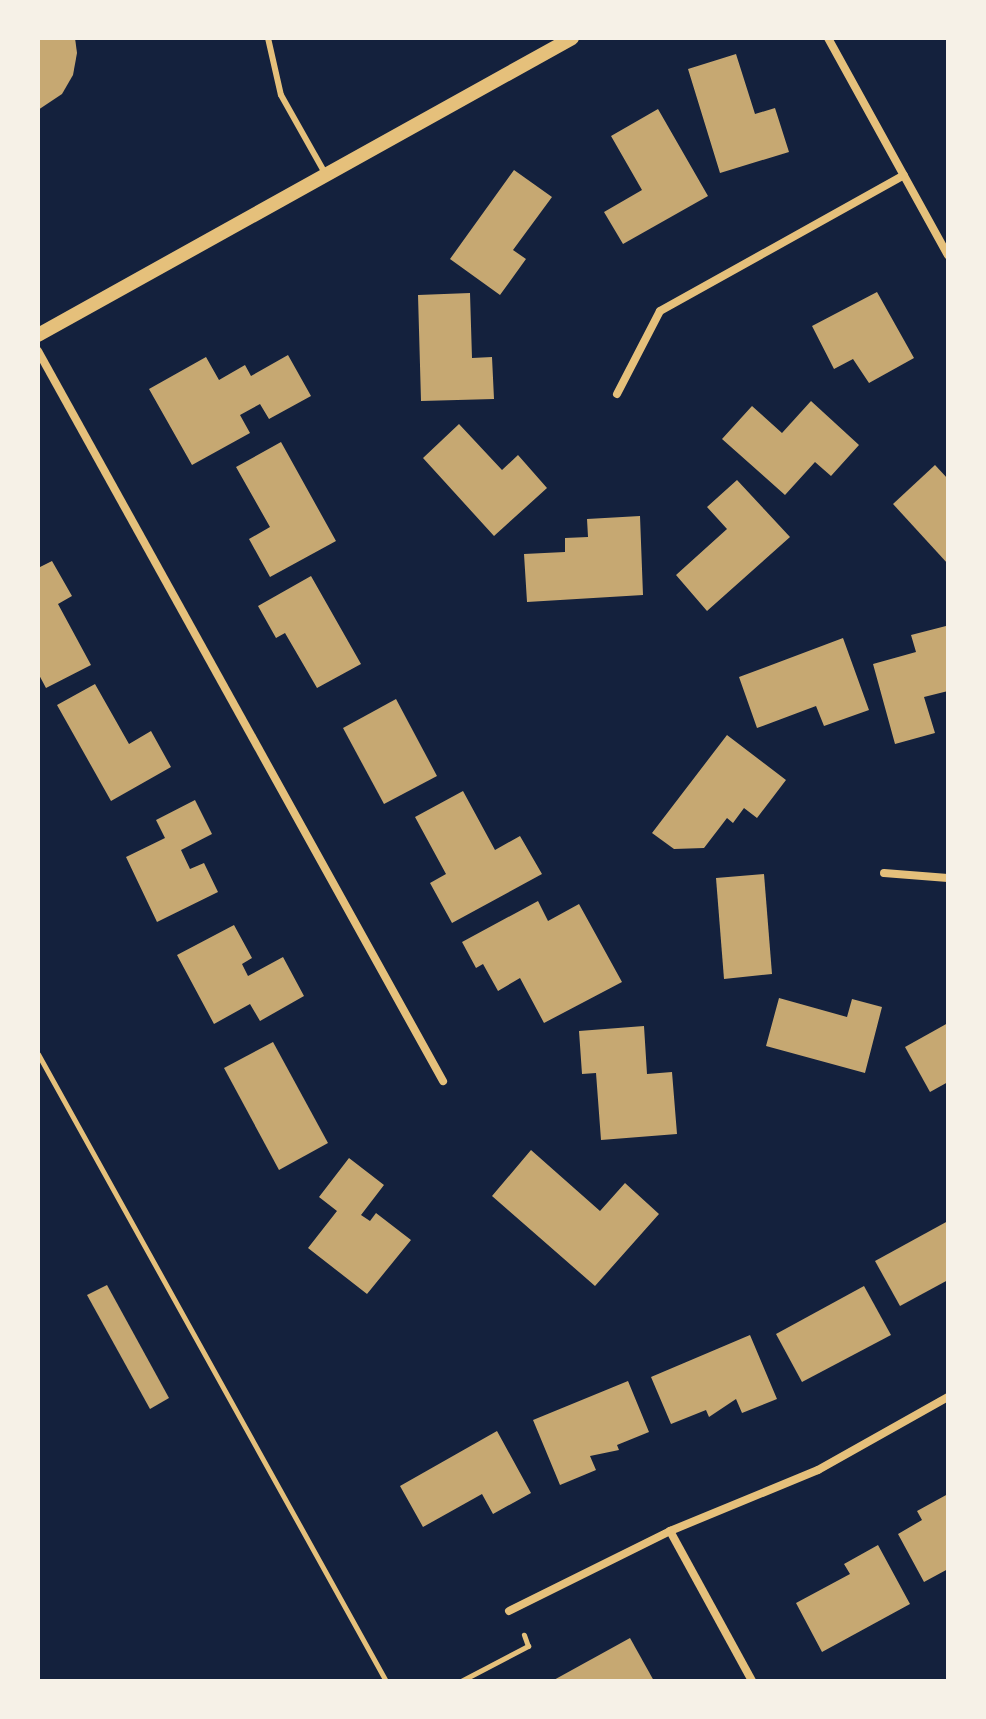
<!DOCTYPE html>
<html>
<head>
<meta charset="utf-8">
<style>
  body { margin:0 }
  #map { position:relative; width:986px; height:1719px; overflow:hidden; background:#14213d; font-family:"Roboto Condensed",sans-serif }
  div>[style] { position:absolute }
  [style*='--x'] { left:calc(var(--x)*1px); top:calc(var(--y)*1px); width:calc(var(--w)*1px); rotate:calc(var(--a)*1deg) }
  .building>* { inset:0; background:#c6a872 }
  .path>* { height:5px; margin:-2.5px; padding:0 2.5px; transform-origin:2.5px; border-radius:2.5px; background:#e5c07b }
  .service>* { height:6px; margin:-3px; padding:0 3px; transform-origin:3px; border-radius:3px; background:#e5c07b }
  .minor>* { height:8px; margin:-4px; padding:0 4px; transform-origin:4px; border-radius:4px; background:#e5c07b }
  .tertiary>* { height:14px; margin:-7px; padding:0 7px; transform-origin:7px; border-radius:7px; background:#e5c07b }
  span { translate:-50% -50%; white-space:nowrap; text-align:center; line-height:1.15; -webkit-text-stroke:8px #f6f1e7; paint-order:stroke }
  .frame { position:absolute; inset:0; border:40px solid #f6f1e7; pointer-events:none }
</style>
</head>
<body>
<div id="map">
  <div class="building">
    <div style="clip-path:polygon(38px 38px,75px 38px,77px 53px,73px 75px,62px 94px,38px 110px)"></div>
    <div style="clip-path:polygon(736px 54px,755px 114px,775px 108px,789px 152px,720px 173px,688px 69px)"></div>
    <div style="clip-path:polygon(658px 109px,708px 196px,623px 244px,604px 212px,642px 190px,611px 136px)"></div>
    <div style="clip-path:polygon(514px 170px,552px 197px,513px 250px,526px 259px,500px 295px,450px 259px)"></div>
    <div style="clip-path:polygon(877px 292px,914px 358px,869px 383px,853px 359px,834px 369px,812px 326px)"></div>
    <div style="clip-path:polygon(470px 293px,472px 358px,492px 357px,494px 399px,421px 401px,418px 295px)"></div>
    <div style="clip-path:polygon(288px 355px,311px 396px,269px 419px,260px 404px,240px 415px,250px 433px,192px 465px,149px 389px,206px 357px,219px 380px,245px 365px,251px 376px)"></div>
    <div style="clip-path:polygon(811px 401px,859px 445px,831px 476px,815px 462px,785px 495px,722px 439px,752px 406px,782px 433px)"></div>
    <div style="clip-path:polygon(459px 424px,502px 470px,518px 455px,547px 488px,494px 536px,423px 458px)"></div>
    <div style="clip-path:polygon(281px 442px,336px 541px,270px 577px,249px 539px,270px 527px,236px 467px)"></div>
    <div style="clip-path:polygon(935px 465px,948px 479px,948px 564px,893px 504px)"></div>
    <div style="clip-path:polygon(737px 480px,790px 537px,707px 611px,676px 575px,727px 529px,707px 507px)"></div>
    <div style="clip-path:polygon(640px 516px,643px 595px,527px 602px,524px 554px,565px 552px,565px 538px,588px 537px,587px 519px)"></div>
    <div style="clip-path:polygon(52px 561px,72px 596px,58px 604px,91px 665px,46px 688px,38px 673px,38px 568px)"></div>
    <div style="clip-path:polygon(311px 576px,361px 664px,317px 688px,285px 633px,276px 638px,258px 606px)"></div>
    <div style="clip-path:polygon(946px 626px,948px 691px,924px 697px,935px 733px,895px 744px,873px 664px,916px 652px,911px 635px)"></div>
    <div style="clip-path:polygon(843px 638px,869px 710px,824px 726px,816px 706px,757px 728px,739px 677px)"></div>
    <div style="clip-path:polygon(95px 684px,129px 744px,151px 731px,171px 767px,111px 801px,57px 705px)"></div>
    <div style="clip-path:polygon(396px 699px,437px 776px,384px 804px,343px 728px)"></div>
    <div style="clip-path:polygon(727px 735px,786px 780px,757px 818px,744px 808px,733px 823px,727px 818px,704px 848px,674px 849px,652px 833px)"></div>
    <div style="clip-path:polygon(463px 791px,495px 850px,520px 836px,542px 874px,452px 923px,430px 883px,446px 874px,415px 817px)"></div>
    <div style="clip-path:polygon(195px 800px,212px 834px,181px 850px,190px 869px,204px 863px,218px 892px,157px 922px,126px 857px,165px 838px,156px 820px)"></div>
    <div style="clip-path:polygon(764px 874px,772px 974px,724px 979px,716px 878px)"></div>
    <div style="clip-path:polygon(538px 901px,548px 921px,579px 904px,622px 982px,544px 1023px,520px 978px,498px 991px,483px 964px,476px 968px,462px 942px)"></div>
    <div style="clip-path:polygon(234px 925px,252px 958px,242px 964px,248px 976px,283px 957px,304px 996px,260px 1021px,250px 1004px,214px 1024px,177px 955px)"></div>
    <div style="clip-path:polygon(779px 998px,847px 1017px,852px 999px,882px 1007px,865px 1073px,766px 1046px)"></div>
    <div style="clip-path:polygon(948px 1023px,948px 1082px,930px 1092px,905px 1047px)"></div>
    <div style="clip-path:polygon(644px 1026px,647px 1074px,672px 1072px,677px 1134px,601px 1140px,596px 1073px,582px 1074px,579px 1031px)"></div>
    <div style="clip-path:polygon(273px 1042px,328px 1143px,279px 1170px,224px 1068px)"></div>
    <div style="clip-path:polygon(531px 1150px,600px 1211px,625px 1183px,659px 1214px,595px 1286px,492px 1196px)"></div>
    <div style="clip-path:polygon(349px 1158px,384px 1185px,361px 1215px,370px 1221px,376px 1213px,411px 1240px,367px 1294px,308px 1248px,337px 1211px,319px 1197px)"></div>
    <div style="clip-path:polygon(948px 1221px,948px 1280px,900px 1306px,875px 1261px)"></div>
    <div style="clip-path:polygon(107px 1285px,169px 1398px,150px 1409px,87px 1295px)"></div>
    <div style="clip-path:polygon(864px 1286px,891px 1335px,802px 1382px,776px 1334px)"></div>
    <div style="clip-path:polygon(750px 1335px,777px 1399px,742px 1413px,736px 1399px,709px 1417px,706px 1410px,671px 1424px,651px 1377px)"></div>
    <div style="clip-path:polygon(628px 1381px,649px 1432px,617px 1445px,619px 1450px,590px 1456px,596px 1470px,560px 1485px,533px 1420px)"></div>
    <div style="clip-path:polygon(497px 1431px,531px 1493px,493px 1514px,482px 1494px,423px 1527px,400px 1486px)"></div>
    <div style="clip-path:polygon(948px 1494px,948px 1569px,924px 1582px,898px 1534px,922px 1520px,917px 1511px)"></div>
    <div style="clip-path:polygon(878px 1545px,910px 1604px,822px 1652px,796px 1603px,850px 1574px,844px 1564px)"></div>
    <div style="clip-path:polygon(630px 1638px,654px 1681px,552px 1681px)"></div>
  </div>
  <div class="path">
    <div style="--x:38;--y:1054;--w:717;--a:60.97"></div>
    <div style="--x:461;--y:1681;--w:76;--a:-27.6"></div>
    <div style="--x:528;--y:1646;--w:12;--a:-110"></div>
  </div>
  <div class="service">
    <div style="--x:268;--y:38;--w:58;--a:77.2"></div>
    <div style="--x:281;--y:95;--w:90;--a:60.6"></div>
  </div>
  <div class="minor">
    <div style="--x:828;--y:38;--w:248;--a:61.1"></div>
    <div style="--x:38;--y:351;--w:835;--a:60.98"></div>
    <div style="--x:617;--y:394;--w:93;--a:-62.6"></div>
    <div style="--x:660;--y:311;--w:279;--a:-29.1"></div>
    <div style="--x:884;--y:873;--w:64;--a:4.5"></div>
    <div style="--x:670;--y:1531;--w:171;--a:61.3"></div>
    <div style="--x:509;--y:1611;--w:180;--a:-26.4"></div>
    <div style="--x:670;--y:1531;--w:160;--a:-22.4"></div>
    <div style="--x:818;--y:1470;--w:149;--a:-29.3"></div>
  </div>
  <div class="tertiary">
    <div style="--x:38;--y:335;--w:611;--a:-29.08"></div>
  </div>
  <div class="frame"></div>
</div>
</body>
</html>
